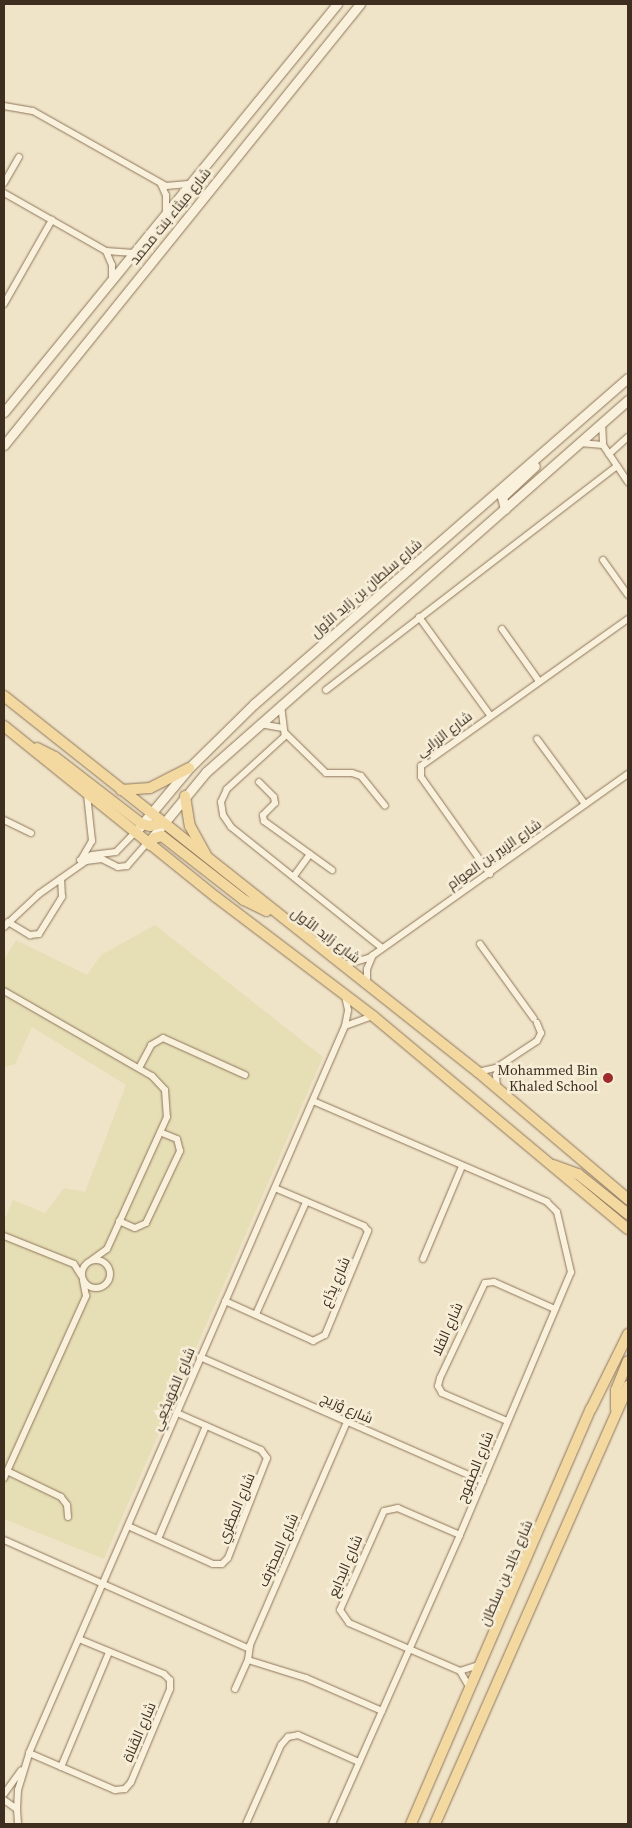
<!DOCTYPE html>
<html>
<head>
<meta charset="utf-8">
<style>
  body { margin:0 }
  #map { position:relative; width:632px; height:1828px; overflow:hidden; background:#f0e4c8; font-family:"Source Serif 4",Cairo,serif }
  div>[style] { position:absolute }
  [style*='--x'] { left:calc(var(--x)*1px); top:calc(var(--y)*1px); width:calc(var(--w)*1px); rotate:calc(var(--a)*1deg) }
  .farmland>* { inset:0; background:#e6deb5 }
  .roads { filter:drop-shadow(0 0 1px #8d765c) drop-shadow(0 0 1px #8d765c) }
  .street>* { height:6px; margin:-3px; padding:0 3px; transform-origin:3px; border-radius:3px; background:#faf1dc }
  .street>.ring { margin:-3px; padding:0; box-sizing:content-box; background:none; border:6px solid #faf1dc; border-radius:50% }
  .secondary>* { height:9px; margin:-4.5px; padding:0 4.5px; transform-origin:4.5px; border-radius:4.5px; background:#faf1dc }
  .primary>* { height:10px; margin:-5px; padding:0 5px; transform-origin:5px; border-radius:5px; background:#f3d9a0 }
  .dots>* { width:14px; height:14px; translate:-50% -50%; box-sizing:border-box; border:2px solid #f7eed8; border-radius:50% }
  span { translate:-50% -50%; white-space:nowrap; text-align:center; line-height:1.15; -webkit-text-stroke:5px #f7eed8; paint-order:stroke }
  .street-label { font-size:14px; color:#3d2e20 }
  .poi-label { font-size:14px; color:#3d2e20 }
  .right { translate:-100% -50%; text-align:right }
  .frame { position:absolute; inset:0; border:5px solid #3d2e20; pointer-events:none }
</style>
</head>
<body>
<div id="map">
  <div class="farmland">
    <div style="clip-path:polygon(155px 925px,323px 1057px,104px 1559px,4px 1519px,4px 1221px,13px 1200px,45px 1213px,64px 1188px,85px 1192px,126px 1085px,32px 1027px,15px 1064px,4px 1067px,4px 960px,16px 940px,87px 975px,101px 955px)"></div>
  </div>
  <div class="roads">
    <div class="street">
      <div style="--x:4;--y:106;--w:29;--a:10"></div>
      <div style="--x:33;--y:111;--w:153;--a:29.4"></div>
      <div style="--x:166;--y:186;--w:25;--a:-5"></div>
      <div style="--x:4;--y:183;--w:30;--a:-60"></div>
      <div style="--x:161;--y:184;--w:12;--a:66"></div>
      <div style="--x:166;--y:195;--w:19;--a:90"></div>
      <div style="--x:4;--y:193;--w:117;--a:29.6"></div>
      <div style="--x:106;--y:251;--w:28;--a:4"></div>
      <div style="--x:106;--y:251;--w:15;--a:67"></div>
      <div style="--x:112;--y:265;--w:14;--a:90"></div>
      <div style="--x:4;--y:304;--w:97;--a:-60.3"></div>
      <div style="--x:602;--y:423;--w:22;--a:87"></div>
      <div style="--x:603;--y:445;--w:45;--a:56"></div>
      <div style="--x:580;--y:443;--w:23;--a:5"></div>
      <div style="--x:609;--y:454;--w:25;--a:-42"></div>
      <div style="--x:603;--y:560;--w:43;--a:54.5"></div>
      <div style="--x:419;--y:617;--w:121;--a:54.1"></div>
      <div style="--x:502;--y:629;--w:64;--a:54.6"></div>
      <div style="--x:326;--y:690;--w:367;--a:-37.6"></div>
      <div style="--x:281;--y:705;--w:31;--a:83"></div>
      <div style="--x:285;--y:736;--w:79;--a:137.6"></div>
      <div style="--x:227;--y:789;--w:14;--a:115"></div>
      <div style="--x:221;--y:802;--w:13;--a:81"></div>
      <div style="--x:223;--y:815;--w:14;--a:56"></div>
      <div style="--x:231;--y:827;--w:193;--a:38.7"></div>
      <div style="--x:260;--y:724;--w:23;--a:10"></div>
      <div style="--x:285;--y:733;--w:57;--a:44.3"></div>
      <div style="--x:326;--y:773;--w:26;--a:0"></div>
      <div style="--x:352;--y:773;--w:9;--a:18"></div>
      <div style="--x:361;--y:776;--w:38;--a:51"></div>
      <div style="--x:537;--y:739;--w:81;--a:53.6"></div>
      <div style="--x:259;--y:782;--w:21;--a:45"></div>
      <div style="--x:274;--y:797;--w:6;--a:81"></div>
      <div style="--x:275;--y:803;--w:17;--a:135"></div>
      <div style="--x:263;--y:815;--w:6;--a:81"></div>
      <div style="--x:264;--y:821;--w:84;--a:35.8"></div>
      <div style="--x:4;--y:820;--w:30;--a:26"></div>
      <div style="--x:82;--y:858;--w:20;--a:-60"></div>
      <div style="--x:92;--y:841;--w:47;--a:-96.1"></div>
      <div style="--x:80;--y:860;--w:13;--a:-23"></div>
      <div style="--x:92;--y:855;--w:24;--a:-7"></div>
      <div style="--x:116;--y:852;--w:28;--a:-46"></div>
      <div style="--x:490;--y:874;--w:119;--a:-125.4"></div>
      <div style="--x:421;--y:777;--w:11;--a:-90"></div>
      <div style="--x:421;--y:766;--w:254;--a:-35.4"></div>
      <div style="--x:294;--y:876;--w:27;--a:-54"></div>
      <div style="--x:8;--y:922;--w:26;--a:31"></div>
      <div style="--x:30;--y:935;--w:9;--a:-6"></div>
      <div style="--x:39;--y:934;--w:44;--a:-58.1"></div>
      <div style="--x:62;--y:897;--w:18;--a:-93"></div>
      <div style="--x:4;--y:927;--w:48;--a:-43.3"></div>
      <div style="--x:39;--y:894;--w:57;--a:-35.1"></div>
      <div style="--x:86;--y:861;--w:16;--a:-7"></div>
      <div style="--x:102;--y:859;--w:18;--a:27"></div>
      <div style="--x:118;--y:867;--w:9;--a:-6"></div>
      <div style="--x:127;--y:866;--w:32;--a:-49"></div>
      <div style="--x:480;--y:944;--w:92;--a:54.2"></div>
      <div style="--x:344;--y:965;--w:26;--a:-16"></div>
      <div style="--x:369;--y:958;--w:318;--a:-35.4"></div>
      <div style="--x:367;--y:984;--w:15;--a:-90"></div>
      <div style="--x:367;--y:969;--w:15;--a:-67"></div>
      <div style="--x:4;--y:991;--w:171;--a:29.9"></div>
      <div style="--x:152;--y:1076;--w:19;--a:47"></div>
      <div style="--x:165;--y:1090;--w:27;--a:86"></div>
      <div style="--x:167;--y:1117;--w:145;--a:114.4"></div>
      <div style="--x:107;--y:1249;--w:19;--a:144"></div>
      <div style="--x:345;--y:1026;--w:30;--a:-20"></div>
      <div style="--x:139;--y:1068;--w:26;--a:-62"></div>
      <div style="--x:151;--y:1045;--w:14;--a:-30"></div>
      <div style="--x:163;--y:1038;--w:90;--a:24.3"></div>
      <div style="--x:478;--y:1072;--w:18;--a:-13"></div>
      <div style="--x:496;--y:1068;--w:49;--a:-33.4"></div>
      <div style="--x:537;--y:1041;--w:9;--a:-63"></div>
      <div style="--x:541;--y:1033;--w:11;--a:-112"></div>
      <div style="--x:497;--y:1088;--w:13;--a:-94"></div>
      <div style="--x:496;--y:1075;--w:10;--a:-66"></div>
      <div style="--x:313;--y:1101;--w:255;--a:23.3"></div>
      <div style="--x:547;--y:1202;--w:14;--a:45"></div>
      <div style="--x:557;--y:1212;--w:62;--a:76.9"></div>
      <div style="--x:571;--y:1272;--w:285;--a:112.9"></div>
      <div style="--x:460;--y:1535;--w:316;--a:113.9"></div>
      <div style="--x:119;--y:1221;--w:17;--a:24"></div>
      <div style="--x:135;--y:1228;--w:12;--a:-24"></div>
      <div style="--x:146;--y:1223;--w:80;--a:-64.7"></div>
      <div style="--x:180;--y:1151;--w:12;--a:-104"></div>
      <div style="--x:177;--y:1139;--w:18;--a:-158"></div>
      <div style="--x:4;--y:1236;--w:75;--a:21.8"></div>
      <div style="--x:74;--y:1264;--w:13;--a:58"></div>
      <div style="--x:423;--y:1259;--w:101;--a:-67.2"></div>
      <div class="ring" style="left:82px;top:1260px;width:22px;height:22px"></div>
      <div style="--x:225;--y:1301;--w:97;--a:24.4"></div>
      <div style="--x:313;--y:1341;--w:13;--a:-27"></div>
      <div style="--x:325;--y:1335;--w:113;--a:-67.5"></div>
      <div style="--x:368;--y:1231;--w:6;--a:-129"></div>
      <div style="--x:364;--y:1226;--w:97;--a:-156.9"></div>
      <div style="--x:256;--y:1314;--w:123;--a:-65.9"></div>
      <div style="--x:200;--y:1357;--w:309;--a:23.7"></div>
      <div style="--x:507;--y:1421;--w:71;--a:-156.7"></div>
      <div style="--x:442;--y:1393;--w:8;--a:-120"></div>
      <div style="--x:438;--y:1386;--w:8;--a:-76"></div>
      <div style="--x:440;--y:1378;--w:105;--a:-64.7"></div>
      <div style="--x:485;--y:1283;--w:9;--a:-6"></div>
      <div style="--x:494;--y:1282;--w:67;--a:23.9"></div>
      <div style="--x:7;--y:1471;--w:60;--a:25.7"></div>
      <div style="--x:61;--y:1497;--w:10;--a:53"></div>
      <div style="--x:67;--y:1505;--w:12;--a:85"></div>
      <div style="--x:4;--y:1478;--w:200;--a:-65.7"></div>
      <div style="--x:86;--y:1296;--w:15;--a:-101"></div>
      <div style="--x:128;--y:1526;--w:93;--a:24.1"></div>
      <div style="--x:213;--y:1564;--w:9;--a:0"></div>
      <div style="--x:222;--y:1564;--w:8;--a:-45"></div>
      <div style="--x:228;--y:1558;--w:107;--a:-68.7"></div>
      <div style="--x:267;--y:1458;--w:10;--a:-127"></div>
      <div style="--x:261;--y:1450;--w:92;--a:-156.2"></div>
      <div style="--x:460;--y:1535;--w:68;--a:-156.5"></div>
      <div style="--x:398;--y:1508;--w:14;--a:168"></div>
      <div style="--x:384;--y:1511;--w:108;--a:114"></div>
      <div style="--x:340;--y:1610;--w:16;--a:55"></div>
      <div style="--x:349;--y:1623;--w:121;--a:23.4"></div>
      <div style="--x:460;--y:1671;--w:20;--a:60"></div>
      <div style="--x:158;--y:1539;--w:123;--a:-67"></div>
      <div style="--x:4;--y:1540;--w:267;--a:23.9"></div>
      <div style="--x:248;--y:1660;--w:61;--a:17.2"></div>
      <div style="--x:306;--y:1678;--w:83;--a:23.5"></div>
      <div style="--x:460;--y:1671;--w:20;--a:-18"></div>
      <div style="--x:235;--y:1689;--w:32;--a:-66"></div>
      <div style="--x:248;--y:1660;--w:15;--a:-82"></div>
      <div style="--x:250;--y:1645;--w:243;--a:-66.5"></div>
      <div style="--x:29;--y:1753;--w:94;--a:23.3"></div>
      <div style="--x:115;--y:1790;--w:10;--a:-6"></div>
      <div style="--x:125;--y:1789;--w:9;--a:-49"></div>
      <div style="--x:131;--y:1782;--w:101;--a:-67.2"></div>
      <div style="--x:170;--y:1689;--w:9;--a:-90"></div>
      <div style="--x:170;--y:1680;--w:8;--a:-135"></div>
      <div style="--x:164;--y:1674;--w:92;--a:-157.6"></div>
      <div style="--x:61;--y:1767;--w:125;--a:-67.3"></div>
      <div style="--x:4;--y:1794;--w:29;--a:-54"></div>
      <div style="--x:4;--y:1800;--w:16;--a:35"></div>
      <div style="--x:17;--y:1809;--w:15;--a:86"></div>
      <div style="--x:17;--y:1809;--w:19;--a:-87"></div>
      <div style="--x:18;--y:1790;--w:39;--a:-73"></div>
      <div style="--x:29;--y:1753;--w:793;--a:-66.51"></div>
      <div style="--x:345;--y:1026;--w:16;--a:-79"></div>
      <div style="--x:348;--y:1010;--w:14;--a:-102"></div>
      <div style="--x:246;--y:1824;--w:86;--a:-66.1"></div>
      <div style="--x:281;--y:1745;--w:11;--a:-49"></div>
      <div style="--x:288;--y:1737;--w:10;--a:-11"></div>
      <div style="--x:298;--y:1735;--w:67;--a:23.9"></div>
    </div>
    <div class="secondary">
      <div style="--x:4;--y:412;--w:527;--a:-50.78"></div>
      <div style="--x:4;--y:445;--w:567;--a:-51.09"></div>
      <div style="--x:505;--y:509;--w:12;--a:-104"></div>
      <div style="--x:502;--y:497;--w:45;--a:-43.2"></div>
      <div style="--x:138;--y:829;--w:80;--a:-50.1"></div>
      <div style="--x:189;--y:768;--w:91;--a:-44.6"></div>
      <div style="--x:254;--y:704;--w:496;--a:-41.1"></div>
      <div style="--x:150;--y:840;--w:88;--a:-50.5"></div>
      <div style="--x:206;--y:772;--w:563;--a:-41.4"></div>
    </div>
    <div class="primary">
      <div style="--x:4;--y:696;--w:605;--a:38.42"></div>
      <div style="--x:478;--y:1072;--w:197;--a:40.3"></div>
      <div style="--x:4;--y:726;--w:272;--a:38.9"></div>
      <div style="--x:216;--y:897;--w:197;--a:37.2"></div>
      <div style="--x:373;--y:1016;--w:332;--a:39.9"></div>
      <div style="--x:37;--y:748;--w:20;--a:27"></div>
      <div style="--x:55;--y:757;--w:110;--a:37.6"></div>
      <div style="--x:142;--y:824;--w:8;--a:14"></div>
      <div style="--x:150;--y:826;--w:12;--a:-14"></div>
      <div style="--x:121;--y:790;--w:29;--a:-4"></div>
      <div style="--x:150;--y:788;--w:44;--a:-27.1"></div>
      <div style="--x:185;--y:796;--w:30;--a:81"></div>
      <div style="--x:190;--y:826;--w:33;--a:61"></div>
      <div style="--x:150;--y:845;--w:8;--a:-60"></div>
      <div style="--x:154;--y:838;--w:8;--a:-14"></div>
      <div style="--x:162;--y:836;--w:104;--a:38"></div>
      <div style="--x:244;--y:900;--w:25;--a:26"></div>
      <div style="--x:553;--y:1165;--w:27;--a:20"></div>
      <div style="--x:578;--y:1174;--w:64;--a:38.7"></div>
      <div style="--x:616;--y:1409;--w:19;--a:-90"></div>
      <div style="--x:616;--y:1390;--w:31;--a:-68"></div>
      <div style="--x:411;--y:1824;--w:452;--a:-66.6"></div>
      <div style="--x:591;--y:1409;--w:84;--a:-63.7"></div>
      <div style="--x:435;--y:1824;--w:479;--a:-66.2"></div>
    </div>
  </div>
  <div class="dots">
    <div style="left:608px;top:1078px;background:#9e2a2b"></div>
  </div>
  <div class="street-label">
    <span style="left:170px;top:216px;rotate:-51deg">شارع ميثاء بنت محمد</span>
    <span style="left:366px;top:588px;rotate:-41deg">شارع سلطان بن زايد الأول</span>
    <span style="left:444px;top:734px;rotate:-37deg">شارع الزرابي</span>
    <span style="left:494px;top:854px;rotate:-35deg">شارع الزبير بن العوام</span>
    <span style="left:326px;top:935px;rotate:37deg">شارع زايد الأول</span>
    <span style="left:335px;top:1282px;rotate:-66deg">شارع يِذَاع</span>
    <span style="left:447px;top:1329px;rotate:-66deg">شارع الفَلا</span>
    <span style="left:173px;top:1389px;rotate:-67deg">شارع المُوَيجْعِي</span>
    <span style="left:347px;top:1408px;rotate:24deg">شارع وْرَيج</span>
    <span style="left:475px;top:1467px;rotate:-68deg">شارع الصفوح</span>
    <span style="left:236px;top:1508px;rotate:-67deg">شارع المِطْرِي</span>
    <span style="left:278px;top:1550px;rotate:-66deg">شارع المحترف</span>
    <span style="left:345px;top:1566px;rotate:-67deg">شارع البدايع</span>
    <span style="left:506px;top:1573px;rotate:-67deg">شارع خالِد بن سلطان</span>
    <span style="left:139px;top:1732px;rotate:-67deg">شارع القَناة</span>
  </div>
  <div class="poi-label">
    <span class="right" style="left:598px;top:1078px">Mohammed Bin<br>Khaled School</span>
  </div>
  <div class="frame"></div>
</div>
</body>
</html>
